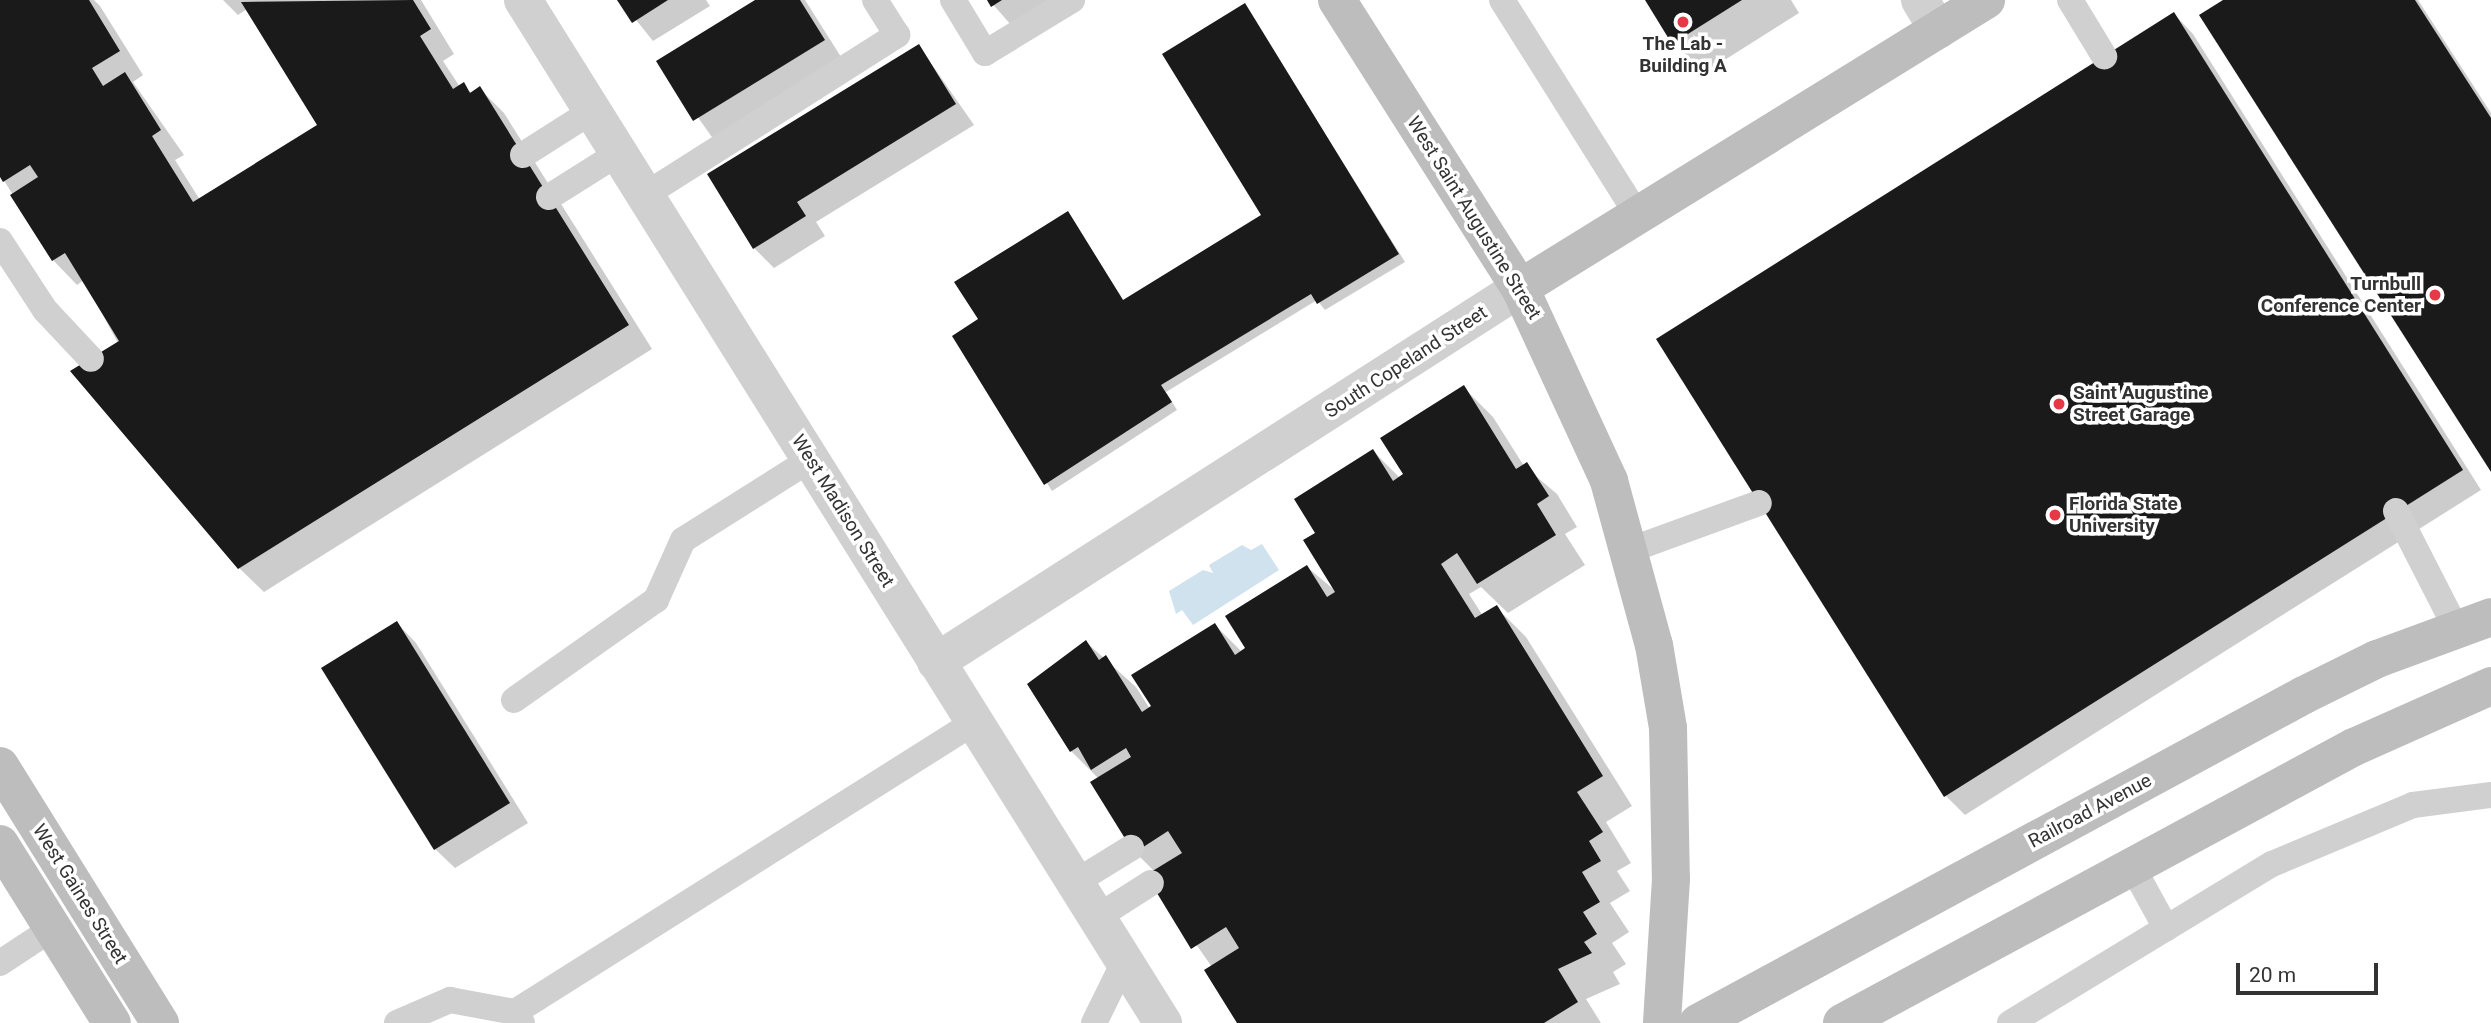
<!DOCTYPE html>
<html>
<head>
<meta charset="utf-8">
<style>
  body { margin:0 }
  #map { position:relative; width:2491px; height:1023px; overflow:hidden; background:#fff; font-family:Roboto,sans-serif }
  div>[style] { position:absolute }
  [style*='--x'] { left:calc(var(--x)*1px); top:calc(var(--y)*1px); width:calc(var(--w)*1px); rotate:calc(var(--a)*1deg) }
  .water>* { inset:0; background:#cfe2ee }
  .shadow>* { inset:0; background:#0003 }
  .building>* { inset:0; background:#1a1a1a }
  .lane>* { height:26px; margin:-13px; padding:0 13px; transform-origin:13px; border-radius:13px; background:#d0d0d0 }
  .street>* { height:38px; margin:-19px; padding:0 19px; transform-origin:19px; border-radius:19px; background:#d0d0d0 }
  .secondary>* { height:38px; margin:-19px; padding:0 19px; transform-origin:19px; border-radius:19px; background:#bdbdbd }
  .dots>* { width:19px; height:19px; translate:-50% -50%; box-sizing:border-box; border:4px solid #fff; border-radius:50% }
  span { translate:-50% -50%; white-space:nowrap; text-align:center; line-height:1.15; -webkit-text-stroke:7px #fff; paint-order:stroke }
  .poi-label { font-size:19px; color:#333; font-weight:700 }
  .right { translate:-100% -50%; text-align:right }
  .left { translate:0 -50%; text-align:left }
  .street-label { font-size:19px; color:#333 }
  .scale { position:absolute; left:2236px; top:963px; width:142px; height:32px; box-sizing:border-box; border:4px solid #333; border-top:0; padding-left:9px; font-size:21px; line-height:24px; white-space:nowrap; color:#333; -webkit-text-stroke:5px #fff; paint-order:stroke }
</style>
</head>
<body>
<div id="map">
  <div class="water">
    <div style="clip-path:polygon(1262px 544px,1279px 570px,1193px 625px,1182px 610px,1176px 614px,1169px 591px,1203px 570px,1213px 573px,1209px 565px,1242px 545px,1251px 550px)"></div>
  </div>
  <div class="shadow">
    <div style="clip-path:polygon(0 0,94px 0,100px 6px,143px 75px,133px 82px,184px 155px,175px 160px,200px 200px,320px 126px,247px 9px,238px 15px,223px 0,421px 0,454px 54px,443px 61px,460px 87px,473px 93px,480px 89px,504px 113px,652px 349px,264px 592px,239px 568px,84px 280px,77px 285px,53px 260px,0 174px)"></div>
    <div style="clip-path:polygon(620px 0,706px 0,710px 6px,653px 41px)"></div>
    <div style="clip-path:polygon(758px 0,805px 0,843px 60px,714px 140px,658px 61px)"></div>
    <div style="clip-path:polygon(989px 0,1052px 0,1012px 26px)"></div>
    <div style="clip-path:polygon(1647px 0,1791px 0,1799px 13px,1704px 73px,1674px 43px)"></div>
    <div style="clip-path:polygon(2226px 0,2418px 0,2491px 113px,2491px 468px)"></div>
    <div style="clip-path:polygon(1245px 5px,1405px 262px,1325px 310px,1317px 300px,1166px 392px,1177px 410px,1052px 491px,955px 337px,980px 320px,1068px 213px,1124px 301px,1264px 216px)"></div>
    <div style="clip-path:polygon(2174px 14px,2193px 34px,2481px 490px,1965px 815px,1946px 796px)"></div>
    <div style="clip-path:polygon(919px 46px,974px 125px,816px 222px,825px 236px,774px 268px,754px 248px,709px 175px)"></div>
    <div style="clip-path:polygon(1464px 388px,1493px 417px,1524px 466px,1557px 494px,1577px 527px,1565px 534px,1585px 565px,1508px 613px,1481px 587px,1469px 594px,1483px 616px,1496px 607px,1526px 637px,1632px 806px,1606px 822px,1631px 863px,1617px 871px,1630px 891px,1610px 903px,1629px 932px,1612px 943px,1626px 964px,1613px 972px,1620px 984px,1586px 999px,1601px 1023px,1239px 1023px,1212px 967px,1148px 876px,1155px 872px,1135px 852px,1099px 779px,1071px 751px,1086px 642px,1136px 687px,1150px 709px,1215px 625px,1242px 652px,1307px 567px,1338px 593px,1317px 533px,1373px 451px,1400px 478px)"></div>
    <div style="clip-path:polygon(397px 623px,416px 643px,528px 823px,455px 868px,435px 849px)"></div>
  </div>
  <div class="building">
    <div style="clip-path:polygon(0 0,89px 0,120px 51px,92px 68px,103px 86px,125px 72px,161px 130px,152px 136px,193px 202px,317px 125px,241px 2px,413px 0,431px 29px,420px 36px,453px 89px,464px 82px,470px 93px,480px 86px,629px 325px,238px 569px,70px 371px,119px 341px,65px 253px,52px 261px,10px 195px,38px 177px,30px 165px,3px 182px,0 177px)"></div>
    <div style="clip-path:polygon(617px 0,668px 0,632px 23px)"></div>
    <div style="clip-path:polygon(755px 0,800px 0,825px 40px,693px 121px,656px 61px)"></div>
    <div style="clip-path:polygon(987px 0,1002px 0,991px 7px)"></div>
    <div style="clip-path:polygon(1645px 0,1742px 0,1672px 44px)"></div>
    <div style="clip-path:polygon(2223px 0,2415px 0,2491px 118px,2491px 472px,2199px 15px)"></div>
    <div style="clip-path:polygon(1245px 3px,1399px 254px,1317px 304px,1311px 294px,1161px 385px,1172px 402px,1044px 485px,952px 336px,978px 319px,954px 282px,1068px 211px,1123px 300px,1261px 215px,1162px 54px)"></div>
    <div style="clip-path:polygon(2174px 12px,2463px 470px,1944px 797px,1656px 339px)"></div>
    <div style="clip-path:polygon(919px 44px,956px 104px,797px 202px,806px 216px,753px 249px,707px 174px)"></div>
    <div style="clip-path:polygon(1464px 385px,1516px 469px,1527px 462px,1549px 496px,1537px 504px,1556px 535px,1477px 584px,1457px 553px,1441px 564px,1475px 618px,1497px 605px,1603px 776px,1577px 792px,1603px 832px,1589px 841px,1601px 861px,1582px 872px,1600px 902px,1583px 912px,1597px 934px,1584px 942px,1592px 953px,1558px 969px,1578px 1002px,1544px 1023px,1237px 1023px,1204px 970px,1239px 948px,1226px 927px,1191px 949px,1146px 875px,1182px 853px,1168px 831px,1134px 853px,1090px 782px,1131px 757px,1126px 748px,1091px 770px,1078px 747px,1070px 752px,1027px 684px,1086px 640px,1099px 660px,1106px 655px,1142px 712px,1151px 706px,1131px 675px,1215px 623px,1235px 655px,1245px 648px,1225px 616px,1307px 565px,1327px 597px,1335px 592px,1303px 540px,1315px 533px,1294px 499px,1373px 449px,1393px 481px,1403px 474px,1380px 438px)"></div>
    <div style="clip-path:polygon(397px 621px,510px 803px,434px 850px,321px 668px)"></div>
  </div>
  <div class="lane">
    <div style="--x:953;--y:0;--w:62;--a:58.9"></div>
    <div style="--x:985;--y:53;--w:102;--a:-31.3"></div>
    <div style="--x:1502;--y:0;--w:255;--a:57.8"></div>
    <div style="--x:2070;--y:0;--w:66;--a:58.7"></div>
    <div style="--x:523;--y:155;--w:82;--a:-32.5"></div>
    <div style="--x:645;--y:195;--w:299;--a:-32.4"></div>
    <div style="--x:897;--y:35;--w:41;--a:-122.2"></div>
    <div style="--x:549;--y:197;--w:83;--a:-32.2"></div>
    <div style="--x:0;--y:241;--w:82;--a:56.9"></div>
    <div style="--x:45;--y:310;--w:67;--a:46.8"></div>
    <div style="--x:2396;--y:511;--w:131;--a:62.9"></div>
    <div style="--x:1630;--y:550;--w:137;--a:-20"></div>
    <div style="--x:514;--y:700;--w:174;--a:-35.2"></div>
    <div style="--x:656;--y:600;--w:66;--a:-65.8"></div>
    <div style="--x:683;--y:540;--w:151;--a:-32.3"></div>
    <div style="--x:2132;--y:866;--w:71;--a:61.3"></div>
    <div style="--x:1074;--y:883;--w:67;--a:-31.6"></div>
    <div style="--x:1096;--y:918;--w:65;--a:-32.5"></div>
    <div style="--x:0;--y:963;--w:64;--a:-33.4"></div>
    <div style="--x:397;--y:1023;--w:58;--a:-23.5"></div>
    <div style="--x:450;--y:1000;--w:66;--a:10.5"></div>
    <div style="--x:522;--y:1023;--w:13;--a:-122"></div>
    <div style="--x:515;--y:1012;--w:542;--a:-32.25"></div>
    <div style="--x:1094;--y:1023;--w:68;--a:-63.8"></div>
    <div style="--x:2010;--y:1023;--w:306;--a:-31.3"></div>
    <div style="--x:2272;--y:864;--w:153;--a:-22.7"></div>
    <div style="--x:2413;--y:805;--w:79;--a:-7.3"></div>
  </div>
  <div class="street">
    <div style="--x:523;--y:0;--w:1207;--a:57.97"></div>
    <div style="--x:1920;--y:0;--w:35;--a:59"></div>
    <div style="--x:936;--y:662;--w:693;--a:-32.64"></div>
  </div>
  <div class="secondary">
    <div style="--x:1337;--y:0;--w:341;--a:57.6"></div>
    <div style="--x:1520;--y:288;--w:213;--a:65.2"></div>
    <div style="--x:1609;--y:481;--w:170;--a:74.7"></div>
    <div style="--x:1654;--y:645;--w:84;--a:80.4"></div>
    <div style="--x:1668;--y:728;--w:151;--a:88.9"></div>
    <div style="--x:1671;--y:879;--w:144;--a:93.6"></div>
    <div style="--x:1520;--y:288;--w:548;--a:-31.72"></div>
    <div style="--x:0;--y:766;--w:303;--a:58.1"></div>
    <div style="--x:0;--y:844;--w:211;--a:58"></div>
    <div style="--x:1698;--y:1023;--w:689;--a:-28.42"></div>
    <div style="--x:2304;--y:695;--w:81;--a:-26.3"></div>
    <div style="--x:2377;--y:659;--w:121;--a:-20.2"></div>
    <div style="--x:1842;--y:1023;--w:582;--a:-28.33"></div>
    <div style="--x:2354;--y:747;--w:150;--a:-24"></div>
  </div>
  <div class="dots">
    <div style="left:1683px;top:22px;background:#e63946"></div>
    <div style="left:2435px;top:295px;background:#e63946"></div>
    <div style="left:2059px;top:404px;background:#e63946"></div>
    <div style="left:2055px;top:515px;background:#e63946"></div>
  </div>
  <div class="poi-label">
    <span style="left:1683px;top:55px">The Lab -<br>Building A</span>
    <span class="right" style="left:2421px;top:295px">Turnbull<br>Conference Center</span>
    <span class="left" style="left:2073px;top:404px">Saint Augustine<br>Street Garage</span>
    <span class="left" style="left:2069px;top:515px">Florida State<br>University</span>
  </div>
  <div class="street-label">
    <span style="left:1474px;top:218px;rotate:58deg">West Saint Augustine Street</span>
    <span style="left:1406px;top:362px;rotate:-33deg">South Copeland Street</span>
    <span style="left:843px;top:511px;rotate:58deg">West Madison Street</span>
    <span style="left:2090px;top:811px;rotate:-28deg">Railroad Avenue</span>
    <span style="left:80px;top:894px;rotate:58deg">West Gaines Street</span>
  </div>
  <div class="scale">20 m</div>
</div>
</body>
</html>
